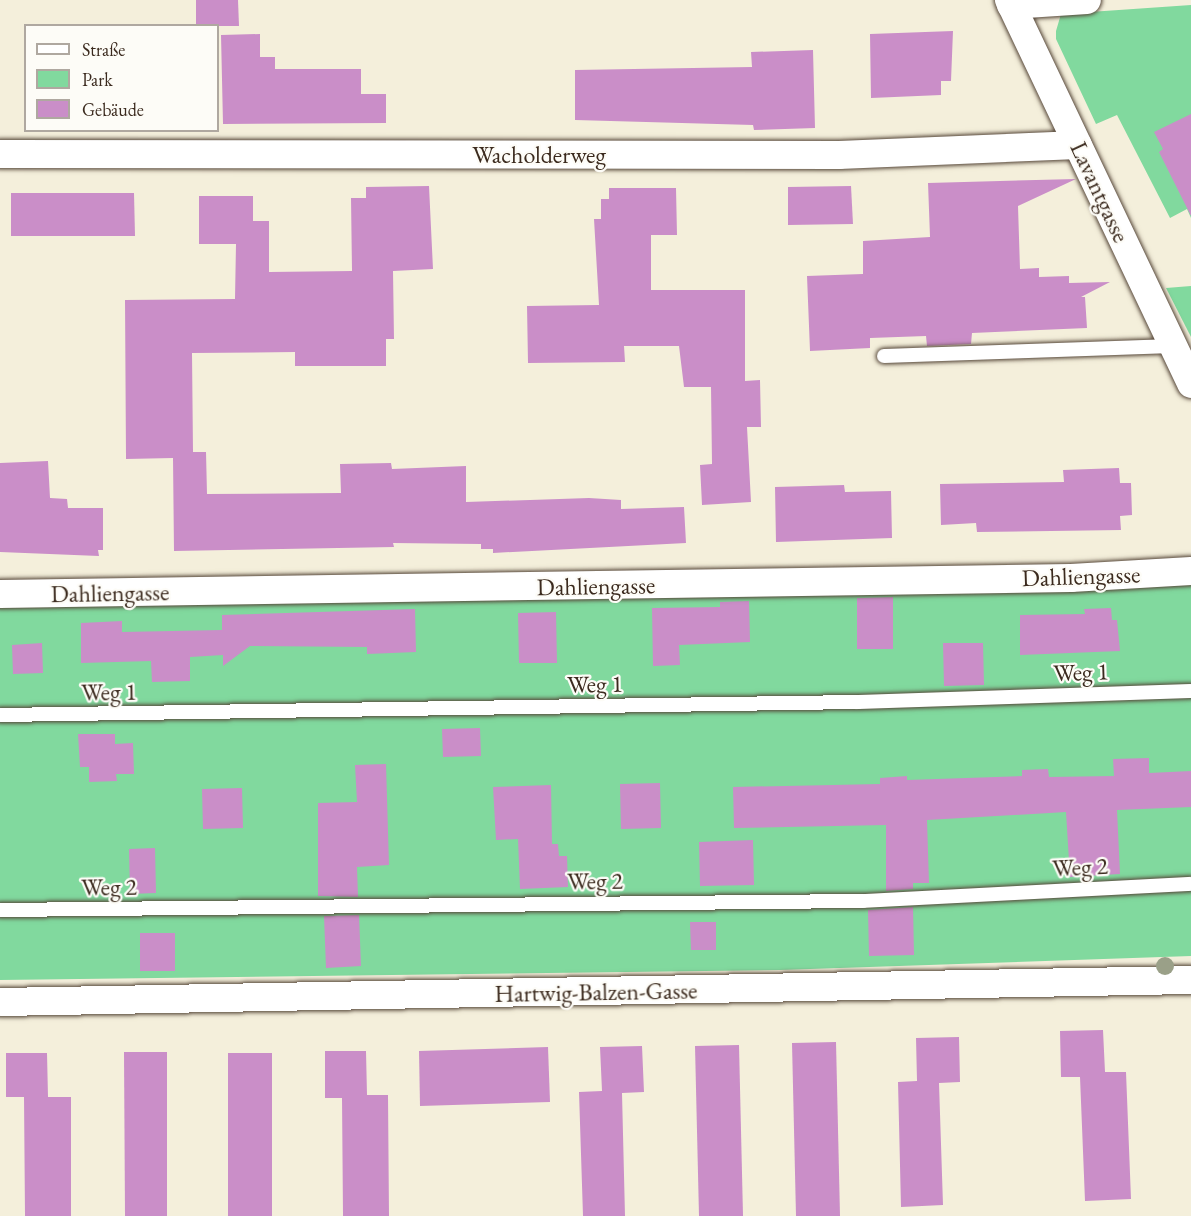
<!DOCTYPE html>
<html>
<head>
<meta charset="utf-8">
<style>
  body { margin:0 }
  #map { position:relative; width:1191px; height:1216px; overflow:hidden; background:#f4efdb; font-family:"EB Garamond",serif }
  div>[style] { position:absolute }
  [style*='--x'] { left:calc(var(--x)*1px); top:calc(var(--y)*1px); width:calc(var(--w)*1px); rotate:calc(var(--a)*1deg) }
  .green>* { inset:0; background:#81d99e }
  .building>* { inset:0; background:#ca8ec8 }
  .roads { filter:drop-shadow(0 0 2px #57483a) drop-shadow(0 0 2px #57483a) }
  .lane>* { height:14px; margin:-7px; padding:0 7px; transform-origin:7px; border-radius:7px; background:#fff }
  .street>* { height:28px; margin:-14px; padding:0 14px; transform-origin:14px; border-radius:14px; background:#fff }
  .trees>* { width:18px; height:18px; margin:-9px; border-radius:50%; background:#9aa088 }
  span { translate:-50% -50%; white-space:nowrap; text-align:center; line-height:1.15; -webkit-text-stroke:4.5px #fdfcf7; paint-order:stroke }
  .street-label { font-size:24px; color:#3b2a1e }
  .legend { position:absolute; left:24px; top:24px; width:195px; height:108px; box-sizing:border-box; background:#fdfcf7; border:2px solid #afa8a0; margin:0; padding:8px 10px; list-style:none; font-size:18px; color:#3b2a1e }
  .legend li { display:flex; align-items:center; gap:12px; height:30px }
  .legend b { width:30px; border:2px solid #afa8a0 }
</style>
</head>
<body>
<div id="map">
  <div class="green">
    <div style="clip-path:polygon(1191px 5px,1191px 218px,1187px 209px,1170px 218px,1117px 115px,1096px 124px,1056px 39px,1056px 31px,1061px 14px)"></div>
    <div style="clip-path:polygon(1191px 286px,1191px 337px,1166px 288px)"></div>
    <div style="clip-path:polygon(1191px 585px,1191px 956px,780px 970px,0 980px,0 596px)"></div>
  </div>
  <div class="building">
    <div style="clip-path:polygon(196px 0,238px 0,239px 26px,196px 26px)"></div>
    <div style="clip-path:polygon(953px 31px,951px 81px,941px 81px,941px 95px,871px 98px,870px 34px)"></div>
    <div style="clip-path:polygon(260px 34px,260px 57px,275px 57px,275px 69px,361px 69px,361px 94px,386px 94px,386px 123px,223px 124px,221px 35px)"></div>
    <div style="clip-path:polygon(813px 50px,815px 128px,754px 130px,753px 125px,575px 120px,575px 70px,752px 67px,751px 52px)"></div>
    <div style="clip-path:polygon(1191px 114px,1191px 216px,1159px 152px,1163px 149px,1154px 132px)"></div>
    <div style="clip-path:polygon(1076px 179px,1018px 206px,1020px 269px,1039px 268px,1039px 277px,1069px 276px,1069px 283px,1110px 282px,1081px 297px,1085px 297px,1087px 328px,972px 333px,971px 344px,927px 346px,926px 336px,870px 338px,870px 348px,810px 351px,807px 276px,863px 274px,863px 241px,930px 237px,928px 183px)"></div>
    <div style="clip-path:polygon(429px 186px,433px 269px,393px 271px,394px 339px,386px 339px,386px 366px,295px 366px,295px 352px,192px 353px,193px 452px,206px 452px,207px 494px,341px 493px,340px 464px,391px 463px,392px 469px,466px 466px,466px 502px,589px 498px,621px 500px,621px 509px,684px 507px,686px 543px,493px 553px,493px 549px,481px 549px,481px 544px,393px 543px,394px 547px,174px 551px,173px 458px,126px 459px,125px 300px,235px 299px,236px 244px,199px 244px,199px 196px,253px 196px,253px 221px,269px 221px,269px 272px,352px 271px,351px 198px,366px 198px,366px 187px)"></div>
    <div style="clip-path:polygon(851px 186px,853px 224px,788px 225px,788px 187px)"></div>
    <div style="clip-path:polygon(609px 188px,676px 188px,677px 235px,651px 235px,651px 290px,745px 290px,745px 381px,760px 380px,761px 427px,747px 427px,751px 502px,702px 505px,700px 465px,712px 464px,711px 387px,684px 387px,679px 346px,624px 346px,625px 362px,528px 363px,527px 306px,599px 305px,594px 219px,601px 219px,601px 199px,609px 199px)"></div>
    <div style="clip-path:polygon(11px 193px,134px 193px,135px 236px,11px 236px)"></div>
    <div style="clip-path:polygon(48px 461px,50px 498px,67px 499px,68px 508px,103px 508px,103px 550px,98px 550px,99px 556px,0 552px,0 463px)"></div>
    <div style="clip-path:polygon(1119px 468px,1120px 483px,1131px 483px,1132px 515px,1120px 516px,1121px 530px,977px 532px,976px 523px,941px 525px,940px 484px,1064px 482px,1063px 470px)"></div>
    <div style="clip-path:polygon(844px 485px,845px 492px,891px 491px,892px 538px,776px 542px,775px 487px)"></div>
    <div style="clip-path:polygon(893px 597px,893px 649px,857px 649px,857px 598px)"></div>
    <div style="clip-path:polygon(749px 601px,750px 642px,679px 645px,680px 665px,653px 666px,652px 608px,720px 607px,720px 602px)"></div>
    <div style="clip-path:polygon(1111px 608px,1112px 620px,1117px 620px,1120px 651px,1020px 655px,1020px 615px,1085px 614px,1084px 609px)"></div>
    <div style="clip-path:polygon(415px 609px,416px 652px,367px 654px,367px 647px,250px 646px,223px 666px,223px 655px,190px 657px,190px 681px,152px 682px,151px 661px,81px 663px,81px 623px,122px 621px,122px 632px,222px 630px,222px 615px)"></div>
    <div style="clip-path:polygon(556px 612px,557px 663px,519px 663px,518px 613px)"></div>
    <div style="clip-path:polygon(42px 643px,43px 673px,13px 674px,12px 645px)"></div>
    <div style="clip-path:polygon(943px 643px,983px 643px,984px 685px,944px 686px)"></div>
    <div style="clip-path:polygon(480px 728px,481px 756px,443px 757px,442px 729px)"></div>
    <div style="clip-path:polygon(78px 734px,115px 734px,115px 744px,133px 743px,134px 774px,116px 774px,117px 781px,89px 782px,89px 767px,80px 767px)"></div>
    <div style="clip-path:polygon(1149px 758px,1149px 773px,1191px 771px,1191px 807px,1117px 810px,1120px 874px,1070px 877px,1066px 812px,927px 820px,929px 883px,913px 883px,913px 889px,886px 891px,886px 825px,734px 828px,733px 787px,880px 784px,880px 778px,907px 776px,907px 780px,1022px 776px,1022px 770px,1048px 769px,1049px 777px,1114px 776px,1113px 759px)"></div>
    <div style="clip-path:polygon(386px 764px,389px 865px,357px 867px,358px 897px,318px 896px,318px 803px,357px 802px,355px 765px)"></div>
    <div style="clip-path:polygon(660px 783px,661px 828px,621px 829px,620px 784px)"></div>
    <div style="clip-path:polygon(551px 785px,552px 844px,558px 844px,559px 856px,567px 856px,568px 887px,520px 889px,518px 839px,496px 840px,493px 787px)"></div>
    <div style="clip-path:polygon(242px 788px,243px 828px,203px 829px,202px 789px)"></div>
    <div style="clip-path:polygon(753px 840px,754px 885px,700px 886px,699px 842px)"></div>
    <div style="clip-path:polygon(155px 848px,156px 893px,130px 894px,129px 849px)"></div>
    <div style="clip-path:polygon(913px 907px,914px 955px,869px 956px,868px 910px)"></div>
    <div style="clip-path:polygon(359px 915px,361px 966px,326px 968px,324px 916px)"></div>
    <div style="clip-path:polygon(690px 922px,716px 922px,716px 950px,691px 950px)"></div>
    <div style="clip-path:polygon(140px 933px,175px 933px,175px 971px,140px 971px)"></div>
    <div style="clip-path:polygon(1103px 1030px,1105px 1072px,1126px 1072px,1131px 1199px,1085px 1201px,1080px 1077px,1061px 1077px,1060px 1031px)"></div>
    <div style="clip-path:polygon(959px 1037px,960px 1082px,939px 1083px,943px 1205px,901px 1207px,898px 1082px,917px 1081px,916px 1038px)"></div>
    <div style="clip-path:polygon(836px 1042px,840px 1216px,796px 1216px,792px 1043px)"></div>
    <div style="clip-path:polygon(739px 1045px,743px 1216px,699px 1216px,695px 1046px)"></div>
    <div style="clip-path:polygon(642px 1046px,644px 1092px,622px 1093px,625px 1216px,583px 1216px,579px 1092px,602px 1091px,600px 1047px)"></div>
    <div style="clip-path:polygon(548px 1047px,550px 1102px,420px 1106px,419px 1051px)"></div>
    <div style="clip-path:polygon(325px 1051px,366px 1051px,367px 1095px,388px 1095px,389px 1216px,343px 1216px,342px 1098px,325px 1098px)"></div>
    <div style="clip-path:polygon(124px 1052px,167px 1052px,167px 1216px,125px 1216px)"></div>
    <div style="clip-path:polygon(6px 1053px,47px 1053px,48px 1097px,71px 1097px,71px 1216px,25px 1216px,24px 1097px,6px 1097px)"></div>
    <div style="clip-path:polygon(228px 1053px,272px 1053px,272px 1216px,228px 1216px)"></div>
  </div>
  <div class="roads">
    <div class="lane">
      <div style="--x:884;--y:356;--w:289;--a:-2"></div>
      <div style="--x:0;--y:715;--w:858;--a:-0.87"></div>
      <div style="--x:858;--y:702;--w:333;--a:-1.9"></div>
      <div style="--x:0;--y:910;--w:863;--a:-0.6"></div>
      <div style="--x:863;--y:901;--w:328;--a:-3"></div>
    </div>
    <div class="street">
      <div style="--x:1009;--y:0;--w:425;--a:64.6"></div>
      <div style="--x:1011;--y:5;--w:76;--a:-3.8"></div>
      <div style="--x:0;--y:154;--w:839;--a:0.07"></div>
      <div style="--x:839;--y:155;--w:239;--a:-2.4"></div>
      <div style="--x:0;--y:594;--w:1071;--a:-0.86"></div>
      <div style="--x:1071;--y:578;--w:120;--a:-3.3"></div>
      <div style="--x:0;--y:1002;--w:1191;--a:-1.06"></div>
    </div>
  </div>
  <div class="trees">
    <div style="left:1165px;top:966px"></div>
  </div>
  <div class="street-label">
    <span style="left:539px;top:155px">Wacholderweg</span>
    <span style="left:1100px;top:192px;rotate:65deg">Lavantgasse</span>
    <span style="left:1081px;top:576px;rotate:-2deg">Dahliengasse</span>
    <span style="left:596px;top:586px;rotate:-1deg">Dahliengasse</span>
    <span style="left:110px;top:593px;rotate:-1deg">Dahliengasse</span>
    <span style="left:1081px;top:672px;rotate:-2deg">Weg 1</span>
    <span style="left:595px;top:684px;rotate:-1deg">Weg 1</span>
    <span style="left:109px;top:692px;rotate:-1deg">Weg 1</span>
    <span style="left:1080px;top:867px;rotate:-3deg">Weg 2</span>
    <span style="left:595px;top:881px;rotate:-1deg">Weg 2</span>
    <span style="left:109px;top:887px;rotate:-1deg">Weg 2</span>
    <span style="left:596px;top:992px;rotate:-1deg">Hartwig-Balzen-Gasse</span>
  </div>
  <ul class="legend">
  <li><b style="height:8px;background:#fff"></b>Straße</li>
  <li><b style="height:16px;background:#81d99e"></b>Park</li>
  <li><b style="height:16px;background:#ca8ec8"></b>Gebäude</li>
  </ul>
</div>
</body>
</html>
